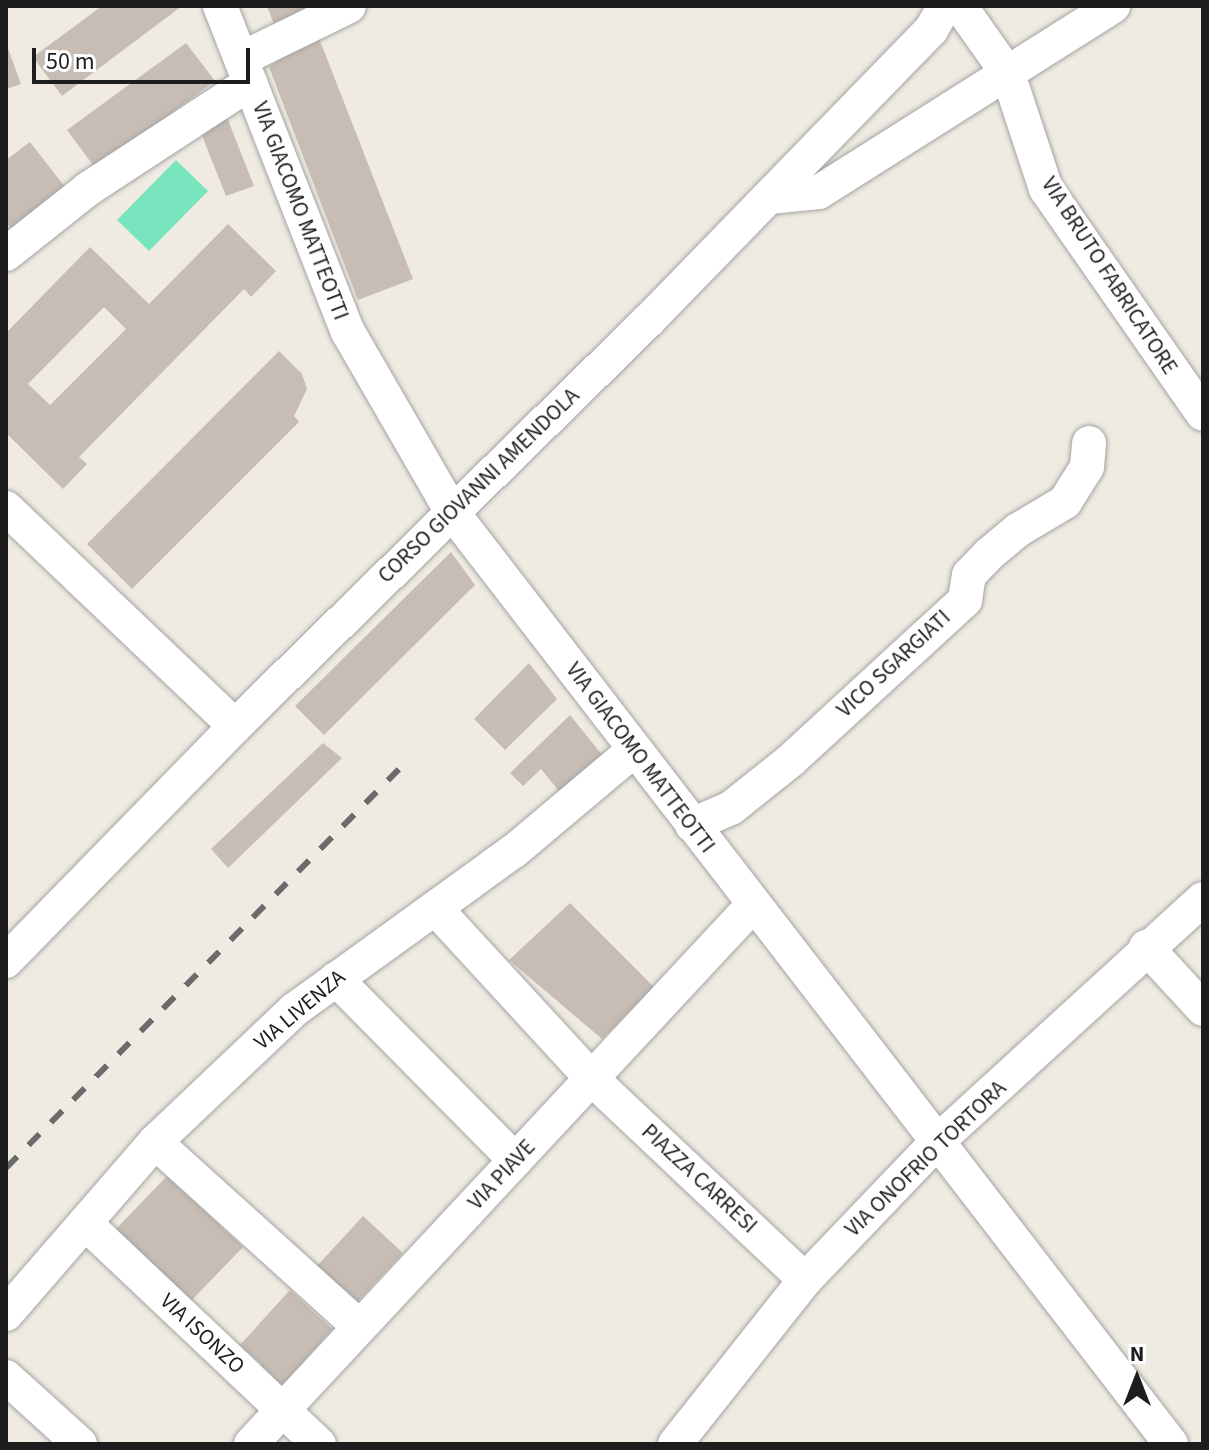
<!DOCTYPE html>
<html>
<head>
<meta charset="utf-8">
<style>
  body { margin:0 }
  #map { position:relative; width:1209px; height:1450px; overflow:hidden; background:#efebe2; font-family:"Source Sans 3",sans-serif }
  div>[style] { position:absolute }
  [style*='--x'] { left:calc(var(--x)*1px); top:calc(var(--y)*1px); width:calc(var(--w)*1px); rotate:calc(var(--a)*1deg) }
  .pitch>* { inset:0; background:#79e5be }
  .building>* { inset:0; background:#c7bdb5 }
  .roads { filter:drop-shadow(0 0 2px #a4a4a4) drop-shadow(0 0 2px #a4a4a4) }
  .minor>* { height:34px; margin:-17px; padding:0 17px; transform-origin:17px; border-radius:17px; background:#fff }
  .rail>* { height:6px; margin-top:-3px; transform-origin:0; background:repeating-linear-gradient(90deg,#6b6b6b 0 16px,transparent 0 32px) }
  span { translate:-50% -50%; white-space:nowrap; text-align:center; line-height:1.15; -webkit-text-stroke:8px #fff; paint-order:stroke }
  .street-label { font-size:22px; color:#1d1d1d }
  .frame { position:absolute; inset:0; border:8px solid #1d1d1d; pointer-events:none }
  .north { position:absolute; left:1097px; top:1338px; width:80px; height:80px; -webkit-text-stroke:6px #fff; paint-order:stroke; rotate:0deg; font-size:22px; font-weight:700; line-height:32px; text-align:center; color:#1d1d1d }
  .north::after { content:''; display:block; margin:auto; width:28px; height:36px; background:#1d1d1d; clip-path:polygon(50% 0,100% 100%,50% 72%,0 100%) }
  .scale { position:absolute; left:32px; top:48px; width:218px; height:36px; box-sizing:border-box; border:4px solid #1d1d1d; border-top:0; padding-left:10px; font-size:24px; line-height:28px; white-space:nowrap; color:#1d1d1d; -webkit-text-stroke:6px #fff; paint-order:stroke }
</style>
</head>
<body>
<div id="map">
  <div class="pitch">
    <div style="clip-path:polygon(176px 160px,208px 191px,149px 251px,117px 220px)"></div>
  </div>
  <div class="building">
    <div style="clip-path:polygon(102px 6px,182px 6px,62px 96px,33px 57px)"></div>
    <div style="clip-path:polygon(267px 6px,323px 6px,275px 27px)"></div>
    <div style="clip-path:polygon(317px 33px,413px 279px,358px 300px,269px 67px)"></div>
    <div style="clip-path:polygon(6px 43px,21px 84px,6px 89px)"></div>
    <div style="clip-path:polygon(186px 43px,215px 81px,96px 169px,67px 130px)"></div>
    <div style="clip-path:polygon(226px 115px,254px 186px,226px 196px,201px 133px)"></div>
    <div style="clip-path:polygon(30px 142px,65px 187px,12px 230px,6px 222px,6px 160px)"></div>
    <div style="clip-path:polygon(evenodd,228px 224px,276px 271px,251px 297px,244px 289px,79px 457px,87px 464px,63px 489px,6px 433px,6px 333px,90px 247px,149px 304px,228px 224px,104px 307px,126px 329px,50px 405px,28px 384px,104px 307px)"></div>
    <div style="clip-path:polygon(279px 351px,302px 374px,307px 389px,294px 416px,299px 422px,132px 589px,87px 544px)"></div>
    <div style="clip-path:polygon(451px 552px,475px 585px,324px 735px,295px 706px)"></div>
    <div style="clip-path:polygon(529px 663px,557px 699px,505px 750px,474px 719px)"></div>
    <div style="clip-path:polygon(570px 715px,607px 761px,563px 796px,541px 769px,523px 786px,510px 773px)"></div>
    <div style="clip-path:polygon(323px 743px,342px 758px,228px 868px,211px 849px)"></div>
    <div style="clip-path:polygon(570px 903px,654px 987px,602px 1039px,509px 960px)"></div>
    <div style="clip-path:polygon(167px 1176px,243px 1247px,191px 1301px,115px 1230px)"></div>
    <div style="clip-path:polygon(363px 1216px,403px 1253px,356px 1303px,317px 1266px)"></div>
    <div style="clip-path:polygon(290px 1290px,332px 1329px,276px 1394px,253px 1375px,262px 1365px,240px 1345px)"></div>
  </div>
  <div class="roads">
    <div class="minor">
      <div style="--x:220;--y:6;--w:350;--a:68.6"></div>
      <div style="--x:348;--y:332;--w:208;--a:60"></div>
      <div style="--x:452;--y:512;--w:1177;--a:52.35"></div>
      <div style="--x:960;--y:6;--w:83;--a:54.8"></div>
      <div style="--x:1008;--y:74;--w:121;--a:71.7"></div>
      <div style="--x:1046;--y:189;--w:274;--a:55.1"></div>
      <div style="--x:241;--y:59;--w:120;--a:-26.1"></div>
      <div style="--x:769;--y:197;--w:50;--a:-5.7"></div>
      <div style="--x:819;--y:192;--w:348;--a:-32.3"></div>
      <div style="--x:6;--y:254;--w:105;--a:-38.4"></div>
      <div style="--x:88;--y:189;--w:194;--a:-33.2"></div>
      <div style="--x:6;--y:508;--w:316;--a:43.6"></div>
      <div style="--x:692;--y:825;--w:43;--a:-23.6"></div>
      <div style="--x:731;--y:808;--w:75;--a:-38.5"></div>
      <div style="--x:790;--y:761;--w:238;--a:-42.6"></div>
      <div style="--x:965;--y:600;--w:25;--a:-81"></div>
      <div style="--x:969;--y:575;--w:28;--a:-46"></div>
      <div style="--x:988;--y:555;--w:39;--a:-40"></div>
      <div style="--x:1018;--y:530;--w:55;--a:-30.8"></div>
      <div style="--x:1065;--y:502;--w:41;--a:-57.8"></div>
      <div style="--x:1087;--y:467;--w:24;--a:-85"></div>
      <div style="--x:435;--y:908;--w:232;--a:47.4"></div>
      <div style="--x:592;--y:1079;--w:293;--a:43.3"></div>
      <div style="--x:1146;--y:947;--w:84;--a:47.4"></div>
      <div style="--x:6;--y:961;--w:328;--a:-45.7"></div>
      <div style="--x:235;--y:726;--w:578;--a:-44.44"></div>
      <div style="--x:648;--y:321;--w:406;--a:-45.8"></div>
      <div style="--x:931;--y:30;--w:28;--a:-60"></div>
      <div style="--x:336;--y:979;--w:255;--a:45.3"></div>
      <div style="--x:155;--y:1142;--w:276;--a:42.1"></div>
      <div style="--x:85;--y:1223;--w:322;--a:43.4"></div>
      <div style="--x:6;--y:1314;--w:228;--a:-49.1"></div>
      <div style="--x:155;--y:1142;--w:192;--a:-43.5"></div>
      <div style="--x:294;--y:1010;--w:271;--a:-35.9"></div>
      <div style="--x:514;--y:851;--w:157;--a:-40.1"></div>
      <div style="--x:6;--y:1377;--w:100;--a:42.2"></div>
      <div style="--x:251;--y:1444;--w:735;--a:-47.04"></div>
      <div style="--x:675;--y:1444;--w:209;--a:-51.6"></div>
      <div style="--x:805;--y:1280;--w:194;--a:-46.3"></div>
      <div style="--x:939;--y:1140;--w:357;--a:-42.4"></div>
    </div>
  </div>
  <div class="rail">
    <div style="--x:6;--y:1168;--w:567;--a:-45.43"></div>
  </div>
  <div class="street-label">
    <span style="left:300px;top:211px;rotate:69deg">VIA GIACOMO MATTEOTTI</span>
    <span style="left:1109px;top:276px;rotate:57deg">VIA BRUTO FABRICATORE</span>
    <span style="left:479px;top:486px;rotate:-44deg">CORSO GIOVANNI AMENDOLA</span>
    <span style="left:894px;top:664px;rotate:-43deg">VICO SGARGIATI</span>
    <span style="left:640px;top:758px;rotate:53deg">VIA GIACOMO MATTEOTTI</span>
    <span style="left:300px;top:1010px;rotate:-40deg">VIA LIVENZA</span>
    <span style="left:926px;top:1159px;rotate:-44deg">VIA ONOFRIO TORTORA</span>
    <span style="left:502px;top:1175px;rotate:-47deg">VIA PIAVE</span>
    <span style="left:699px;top:1179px;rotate:43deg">PIAZZA CARRESI</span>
    <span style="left:202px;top:1334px;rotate:43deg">VIA ISONZO</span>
  </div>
  <div class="frame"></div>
  <div class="north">N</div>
  <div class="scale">50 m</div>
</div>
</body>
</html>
